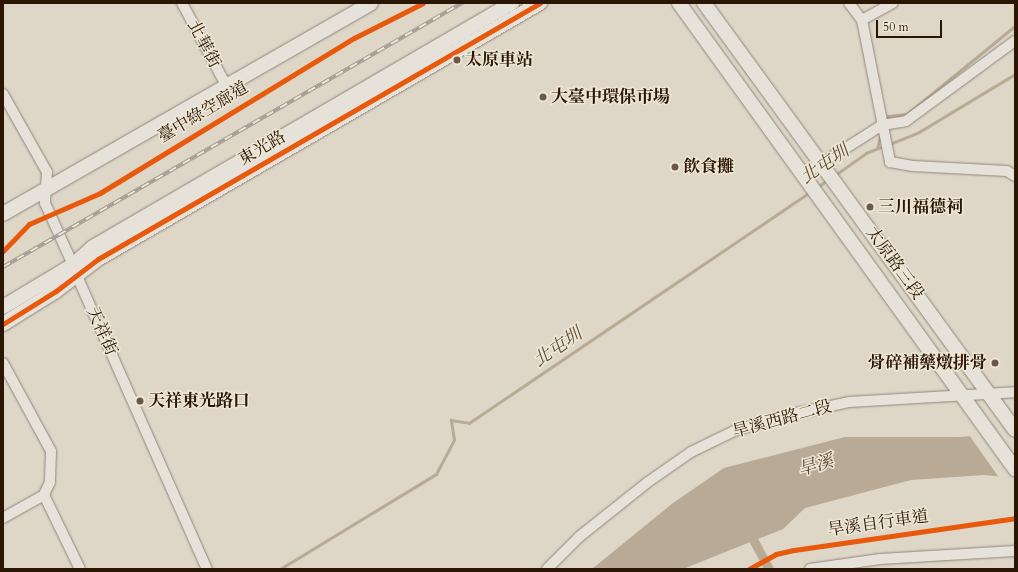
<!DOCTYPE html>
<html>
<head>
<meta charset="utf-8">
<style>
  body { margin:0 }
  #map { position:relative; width:1018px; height:572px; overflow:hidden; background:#ded6c7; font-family:Cardo,"Noto Serif TC",serif }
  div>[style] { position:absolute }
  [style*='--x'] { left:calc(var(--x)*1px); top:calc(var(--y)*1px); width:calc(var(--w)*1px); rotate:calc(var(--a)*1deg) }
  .water>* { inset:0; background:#b8aa94 }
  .pier>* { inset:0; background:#ded6c7 }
  .stream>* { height:2.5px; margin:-1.25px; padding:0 1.25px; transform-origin:1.25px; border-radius:1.25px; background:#b8aa94 }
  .canal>* { height:9px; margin:-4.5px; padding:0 4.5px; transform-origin:4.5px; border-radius:4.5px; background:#b8aa94 }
  .roads { filter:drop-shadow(0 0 1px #8e877c) drop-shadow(0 0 1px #8e877c) }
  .street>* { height:10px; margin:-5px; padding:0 5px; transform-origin:5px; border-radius:5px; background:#e6e2da }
  .secondary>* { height:14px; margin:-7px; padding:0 7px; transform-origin:7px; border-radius:7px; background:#e6e2da }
  .rail>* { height:4px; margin-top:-2px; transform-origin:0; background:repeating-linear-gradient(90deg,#efe7d5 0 8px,#a29c94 0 16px); box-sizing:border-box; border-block:1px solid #a29c94 }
  .cycleway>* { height:5px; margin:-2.5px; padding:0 2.5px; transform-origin:2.5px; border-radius:2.5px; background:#e8590c }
  .dots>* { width:11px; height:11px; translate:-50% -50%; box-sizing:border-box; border:2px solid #efe7d5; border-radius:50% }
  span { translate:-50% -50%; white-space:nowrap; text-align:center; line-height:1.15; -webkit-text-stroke:3px #efe7d5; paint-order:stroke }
  .street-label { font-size:17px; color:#2b1603 }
  .poi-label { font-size:17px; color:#2b1603; font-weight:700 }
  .left { translate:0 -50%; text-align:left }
  .right { translate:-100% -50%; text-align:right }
  .water-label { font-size:18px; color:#5d4a34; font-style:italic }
  .frame { position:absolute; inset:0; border:4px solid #2b1603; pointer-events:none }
  .scale { position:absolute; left:876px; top:20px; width:66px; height:18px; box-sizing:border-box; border:2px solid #2b1603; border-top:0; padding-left:5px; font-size:12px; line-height:14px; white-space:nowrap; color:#2b1603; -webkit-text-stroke:3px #efe7d5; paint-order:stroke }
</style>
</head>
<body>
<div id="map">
  <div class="water">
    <div style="clip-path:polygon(1015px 433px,1015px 478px,984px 475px,911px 480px,805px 508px,783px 529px,683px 569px,592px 569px,673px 503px,724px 468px,845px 437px,959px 437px)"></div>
  </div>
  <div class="pier">
    <div style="clip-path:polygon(1015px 431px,1015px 480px,1000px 479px,969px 435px)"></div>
  </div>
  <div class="stream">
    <div style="--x:886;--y:121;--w:5;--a:-68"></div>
    <div style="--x:888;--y:116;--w:19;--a:-6"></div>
    <div style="--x:907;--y:114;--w:139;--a:-39.2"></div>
    <div style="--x:890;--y:144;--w:31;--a:-22"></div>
    <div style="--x:919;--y:132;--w:112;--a:-31.1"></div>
    <div style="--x:877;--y:149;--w:16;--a:-76"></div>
    <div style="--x:835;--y:175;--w:38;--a:-35"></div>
    <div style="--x:866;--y:153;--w:18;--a:-22"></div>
    <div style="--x:817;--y:188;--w:13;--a:-39"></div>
    <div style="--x:280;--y:569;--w:183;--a:-31.3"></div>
    <div style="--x:436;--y:474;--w:38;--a:-62"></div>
    <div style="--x:454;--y:440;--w:20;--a:-99"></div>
    <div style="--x:451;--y:420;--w:18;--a:9"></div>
    <div style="--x:469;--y:423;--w:410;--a:-34.1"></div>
  </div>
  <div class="canal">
    <div style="--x:749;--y:532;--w:42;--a:61.6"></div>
  </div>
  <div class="roads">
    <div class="street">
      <div style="--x:182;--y:3;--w:93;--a:61.8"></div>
      <div style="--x:849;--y:3;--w:21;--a:53"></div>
      <div style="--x:862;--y:20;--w:145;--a:78.8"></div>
      <div style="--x:890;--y:162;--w:23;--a:10"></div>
      <div style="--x:913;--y:166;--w:94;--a:3"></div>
      <div style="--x:1007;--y:171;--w:9;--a:32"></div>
      <div style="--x:862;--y:20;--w:35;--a:-29"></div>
      <div style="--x:3;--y:94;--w:90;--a:60.6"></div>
      <div style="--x:47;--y:172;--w:31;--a:94"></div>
      <div style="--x:45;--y:203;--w:68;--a:65.7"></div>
      <div style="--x:802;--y:176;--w:95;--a:-32.5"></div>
      <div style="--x:882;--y:125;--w:24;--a:-9"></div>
      <div style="--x:906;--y:121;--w:135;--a:-36.3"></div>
      <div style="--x:77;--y:276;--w:321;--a:66.1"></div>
      <div style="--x:3;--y:363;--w:100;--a:61.4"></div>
      <div style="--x:51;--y:451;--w:31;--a:92"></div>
      <div style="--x:50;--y:482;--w:14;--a:115"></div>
      <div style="--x:44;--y:495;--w:82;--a:64.1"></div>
      <div style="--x:3;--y:518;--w:47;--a:-29.3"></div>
      <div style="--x:547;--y:569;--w:45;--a:-45"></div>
      <div style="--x:579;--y:537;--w:88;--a:-38.6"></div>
      <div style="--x:648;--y:482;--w:52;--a:-34.9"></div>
      <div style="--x:691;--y:452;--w:48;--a:-26"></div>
      <div style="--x:734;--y:431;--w:51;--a:-17"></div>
      <div style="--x:783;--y:416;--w:67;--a:-12"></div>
      <div style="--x:849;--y:402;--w:166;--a:-3.4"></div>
      <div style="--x:810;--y:569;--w:71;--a:-8.1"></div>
      <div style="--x:880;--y:559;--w:135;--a:-3.4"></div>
    </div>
    <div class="secondary">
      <div style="--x:679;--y:3;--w:575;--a:54.21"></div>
      <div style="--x:704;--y:3;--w:528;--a:53.93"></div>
      <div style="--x:3;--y:214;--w:424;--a:-29.8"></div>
      <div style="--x:3;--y:307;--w:82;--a:-31"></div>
      <div style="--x:73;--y:265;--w:27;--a:-42"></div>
      <div style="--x:93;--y:247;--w:485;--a:-30.2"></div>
      <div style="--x:3;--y:324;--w:62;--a:-31.9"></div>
      <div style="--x:56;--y:291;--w:53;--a:-37.3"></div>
      <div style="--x:98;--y:259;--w:511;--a:-30.08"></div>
    </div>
  </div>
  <div class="rail">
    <div style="--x:3;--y:267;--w:530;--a:-29.91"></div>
  </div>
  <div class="cycleway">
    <div style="--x:3;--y:251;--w:37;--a:-46"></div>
    <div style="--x:29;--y:224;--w:77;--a:-23.6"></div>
    <div style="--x:100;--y:193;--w:298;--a:-31.4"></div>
    <div style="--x:354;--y:38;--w:77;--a:-26.9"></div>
    <div style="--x:3;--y:324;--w:62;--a:-31.9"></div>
    <div style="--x:56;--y:291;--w:53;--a:-37.3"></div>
    <div style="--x:98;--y:259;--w:511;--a:-30.08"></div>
    <div style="--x:749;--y:569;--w:31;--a:-29"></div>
    <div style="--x:776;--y:554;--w:18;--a:-13"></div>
    <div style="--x:794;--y:550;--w:223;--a:-8.2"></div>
  </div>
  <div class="dots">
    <div style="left:457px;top:60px;background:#6a5948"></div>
    <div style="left:543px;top:97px;background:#6a5948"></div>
    <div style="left:675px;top:167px;background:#6a5948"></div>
    <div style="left:870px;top:207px;background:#6a5948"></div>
    <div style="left:995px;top:363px;background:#6a5948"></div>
    <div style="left:140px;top:401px;background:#6a5948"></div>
  </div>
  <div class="street-label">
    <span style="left:204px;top:44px;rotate:62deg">北華街</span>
    <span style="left:203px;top:112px;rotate:-31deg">臺中綠空廊道</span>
    <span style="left:262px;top:148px;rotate:-30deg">東光路</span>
    <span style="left:895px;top:263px;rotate:54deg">太原路三段</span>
    <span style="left:102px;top:331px;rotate:66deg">天祥街</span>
    <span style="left:782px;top:419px;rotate:-15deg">旱溪西路二段</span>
    <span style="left:878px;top:523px;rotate:-8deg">旱溪自行車道</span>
  </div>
  <div class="poi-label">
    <span class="left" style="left:465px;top:60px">太原車站</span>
    <span class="left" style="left:551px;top:97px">大臺中環保市場</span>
    <span class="left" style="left:683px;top:167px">飲食攤</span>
    <span class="left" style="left:878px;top:207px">三川福德祠</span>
    <span class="right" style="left:987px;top:363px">骨碎補藥燉排骨</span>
    <span class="left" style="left:148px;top:401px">天祥東光路口</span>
  </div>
  <div class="water-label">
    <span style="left:825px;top:165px;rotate:-34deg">北屯圳</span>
    <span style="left:558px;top:348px;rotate:-34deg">北屯圳</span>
    <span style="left:816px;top:466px;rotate:-16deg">旱溪</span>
  </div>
  <div class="frame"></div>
  <div class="scale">50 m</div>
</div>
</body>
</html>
